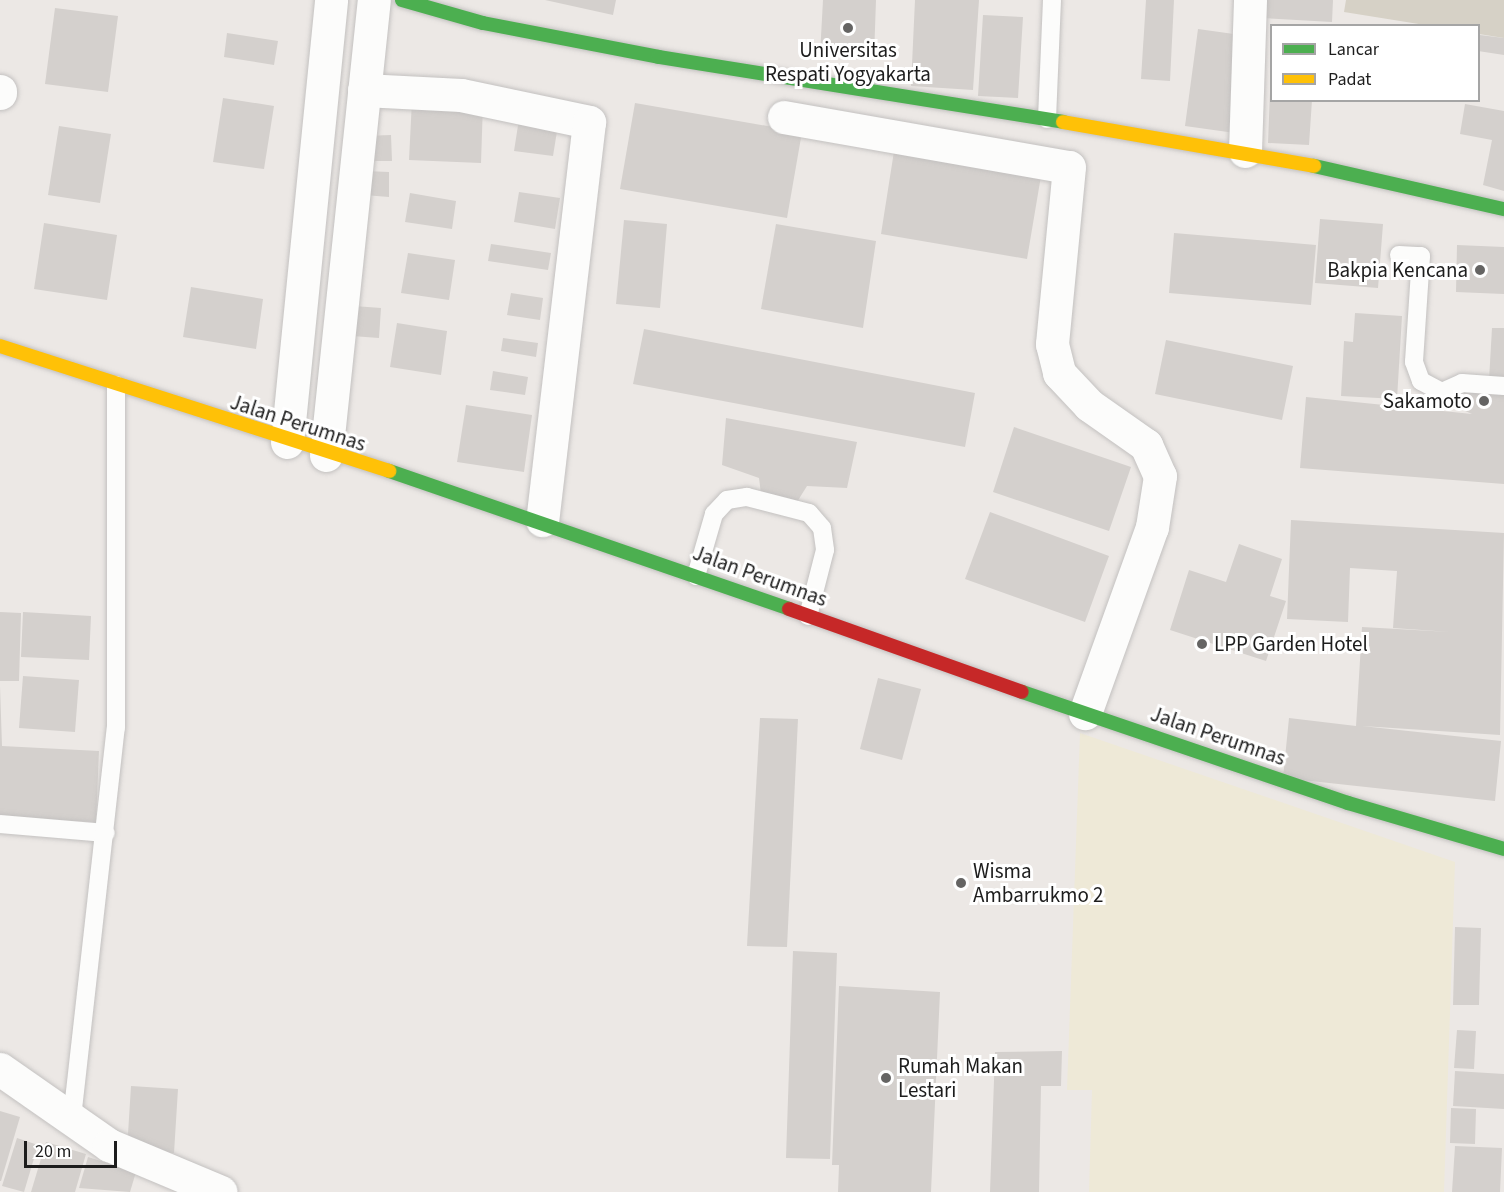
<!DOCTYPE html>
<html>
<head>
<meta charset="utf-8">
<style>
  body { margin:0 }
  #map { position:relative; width:1504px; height:1192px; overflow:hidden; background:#ece8e5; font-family:"Source Sans 3",sans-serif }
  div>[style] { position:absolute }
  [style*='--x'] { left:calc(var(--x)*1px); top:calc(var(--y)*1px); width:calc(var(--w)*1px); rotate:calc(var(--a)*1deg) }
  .construction>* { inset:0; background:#d6d1c6 }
  .farmland>* { inset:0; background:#eee9d7 }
  .building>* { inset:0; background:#d4d0cd }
  .roads { filter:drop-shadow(0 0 2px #c3c1c0) drop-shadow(0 0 2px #c3c1c0) }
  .lane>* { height:18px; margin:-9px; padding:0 9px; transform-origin:9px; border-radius:9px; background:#fcfcfb }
  .street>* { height:33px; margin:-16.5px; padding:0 16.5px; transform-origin:16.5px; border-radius:16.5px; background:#fcfcfb }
  .fast>* { height:14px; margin:-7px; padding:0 7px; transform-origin:7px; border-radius:7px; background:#4caf50 }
  .slow>* { height:14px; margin:-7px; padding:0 7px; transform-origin:7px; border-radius:7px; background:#ffc107 }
  .jam>* { height:14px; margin:-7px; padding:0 7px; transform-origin:7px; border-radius:7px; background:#c62828 }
  .dots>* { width:16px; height:16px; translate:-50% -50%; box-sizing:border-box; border:3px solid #fff; border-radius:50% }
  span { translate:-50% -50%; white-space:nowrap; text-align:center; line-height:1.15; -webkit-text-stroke:6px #fff; paint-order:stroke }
  .poi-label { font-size:21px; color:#1d1d1d }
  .right { translate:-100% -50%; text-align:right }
  .left { translate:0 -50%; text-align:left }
  .street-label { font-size:21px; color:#1d1d1d }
  .legend { position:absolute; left:1270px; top:24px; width:210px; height:78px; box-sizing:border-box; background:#fff; border:2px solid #a5a5a5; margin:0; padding:8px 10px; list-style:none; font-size:18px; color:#1d1d1d }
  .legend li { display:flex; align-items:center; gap:12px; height:30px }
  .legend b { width:30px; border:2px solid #a5a5a5 }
  .scale { position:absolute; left:24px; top:1141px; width:93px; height:27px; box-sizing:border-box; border:3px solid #1d1d1d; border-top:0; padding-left:8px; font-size:18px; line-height:21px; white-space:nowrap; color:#1d1d1d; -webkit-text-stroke:4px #fff; paint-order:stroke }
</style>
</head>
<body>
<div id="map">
  <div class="construction">
    <div style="clip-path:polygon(1346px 0,1504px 0,1504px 38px,1479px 34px,1478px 26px,1425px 25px,1344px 12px)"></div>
  </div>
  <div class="farmland">
    <div style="clip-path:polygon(1080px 733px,1455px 862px,1444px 1192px,1089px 1192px,1092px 1090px,1067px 1090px)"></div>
  </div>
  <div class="building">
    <div style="clip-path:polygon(545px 0,616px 0,613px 15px)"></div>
    <div style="clip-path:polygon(823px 0,876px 0,874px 57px,820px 55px)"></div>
    <div style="clip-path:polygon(915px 0,979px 0,973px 90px,911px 86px)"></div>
    <div style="clip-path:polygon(1146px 0,1174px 0,1170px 81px,1141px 79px)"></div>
    <div style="clip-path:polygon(1263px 0,1333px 0,1332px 22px,1262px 18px)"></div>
    <div style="clip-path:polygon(55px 8px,118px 16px,108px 92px,45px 84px)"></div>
    <div style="clip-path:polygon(983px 15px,1023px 17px,1018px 98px,978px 96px)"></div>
    <div style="clip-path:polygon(1198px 29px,1248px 36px,1235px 133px,1185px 126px)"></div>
    <div style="clip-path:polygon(227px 33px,278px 41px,274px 65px,224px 57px)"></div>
    <div style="clip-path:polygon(1480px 35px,1504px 38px,1504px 55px,1478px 51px)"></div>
    <div style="clip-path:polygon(1270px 92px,1272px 100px,1312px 100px,1309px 145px,1268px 143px)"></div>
    <div style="clip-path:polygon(223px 98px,274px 106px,264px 169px,213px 162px)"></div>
    <div style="clip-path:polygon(412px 100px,483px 103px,481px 163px,409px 160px)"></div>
    <div style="clip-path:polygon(635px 103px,802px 132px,787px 218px,620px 189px)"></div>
    <div style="clip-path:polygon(1465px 104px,1504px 111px,1504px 191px,1483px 185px,1492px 140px,1460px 134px)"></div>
    <div style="clip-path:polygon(519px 119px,558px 125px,553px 156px,514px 151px)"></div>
    <div style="clip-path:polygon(59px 126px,111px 134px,100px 203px,48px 195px)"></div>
    <div style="clip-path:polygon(391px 135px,392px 161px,363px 161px,363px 136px)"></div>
    <div style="clip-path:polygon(895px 145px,1042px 170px,1027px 259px,881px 234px)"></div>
    <div style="clip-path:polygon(365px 171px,389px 172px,389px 197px,364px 195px)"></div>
    <div style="clip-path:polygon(519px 192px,560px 198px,555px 229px,514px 222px)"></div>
    <div style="clip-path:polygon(410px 193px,456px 201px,452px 229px,405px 222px)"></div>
    <div style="clip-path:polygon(1320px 219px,1383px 224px,1378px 288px,1315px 283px)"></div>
    <div style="clip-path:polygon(624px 220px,667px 224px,660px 308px,616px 304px)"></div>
    <div style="clip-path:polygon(44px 223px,117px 235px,107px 300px,34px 289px)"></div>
    <div style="clip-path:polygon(776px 224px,876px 241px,863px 328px,761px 309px)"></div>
    <div style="clip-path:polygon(1174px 233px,1316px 245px,1311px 305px,1169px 293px)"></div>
    <div style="clip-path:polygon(491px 244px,551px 253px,548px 270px,488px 261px)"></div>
    <div style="clip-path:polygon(1457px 245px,1504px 247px,1504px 294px,1456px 292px)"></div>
    <div style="clip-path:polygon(408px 253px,455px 260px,449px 300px,401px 293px)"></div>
    <div style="clip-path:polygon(191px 287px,263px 299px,256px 349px,183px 337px)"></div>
    <div style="clip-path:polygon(511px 293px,543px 298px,540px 320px,507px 315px)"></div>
    <div style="clip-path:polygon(354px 306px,381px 308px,379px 338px,352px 336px)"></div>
    <div style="clip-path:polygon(1355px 313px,1402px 316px,1397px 399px,1341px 396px,1344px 341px,1353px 342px)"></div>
    <div style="clip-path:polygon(397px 323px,447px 331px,441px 375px,390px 367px)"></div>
    <div style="clip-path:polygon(1492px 328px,1504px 328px,1504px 382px,1489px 380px)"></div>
    <div style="clip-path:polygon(644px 329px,975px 393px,965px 447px,633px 384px)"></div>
    <div style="clip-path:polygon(503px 338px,538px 343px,536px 357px,501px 351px)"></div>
    <div style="clip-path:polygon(1166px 340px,1293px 366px,1282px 420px,1155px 394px)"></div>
    <div style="clip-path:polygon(493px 371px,528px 377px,525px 395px,490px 390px)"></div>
    <div style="clip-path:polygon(1464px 390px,1504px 392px,1504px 484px,1300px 468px,1306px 397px,1472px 414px,1463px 410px)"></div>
    <div style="clip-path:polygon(466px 405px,532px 415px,524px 472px,457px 462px)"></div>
    <div style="clip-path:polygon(726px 418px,857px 442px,847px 488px,807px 486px,797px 502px,761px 494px,759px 478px,722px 465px)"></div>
    <div style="clip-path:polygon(1014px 427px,1131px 467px,1109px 531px,993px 492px)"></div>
    <div style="clip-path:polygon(990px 512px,1109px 556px,1085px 622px,965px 579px)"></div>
    <div style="clip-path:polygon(1291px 520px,1504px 533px,1500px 735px,1362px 726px,1501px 741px,1495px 801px,1283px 778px,1289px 718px,1356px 726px,1362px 627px,1450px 632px,1393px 628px,1397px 571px,1350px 568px,1348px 622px,1287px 619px)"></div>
    <div style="clip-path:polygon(1239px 544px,1282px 559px,1270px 596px,1286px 601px,1266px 661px,1170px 630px,1189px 570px,1226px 582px)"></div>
    <div style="clip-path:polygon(0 612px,21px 613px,19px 681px,0 681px)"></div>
    <div style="clip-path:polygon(23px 612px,91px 616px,89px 660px,21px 657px)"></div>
    <div style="clip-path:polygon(23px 676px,79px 680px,75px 732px,19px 728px)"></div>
    <div style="clip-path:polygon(878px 678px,921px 689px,902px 760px,860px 749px)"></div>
    <div style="clip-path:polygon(0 686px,2px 746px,99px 751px,96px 822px,0 818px)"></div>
    <div style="clip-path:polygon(760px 718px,798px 719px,787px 947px,747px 946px)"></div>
    <div style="clip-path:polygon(1455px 927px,1481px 928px,1479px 1005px,1453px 1005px)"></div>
    <div style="clip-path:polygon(793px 951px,837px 953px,830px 1159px,786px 1158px)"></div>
    <div style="clip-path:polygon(839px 986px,940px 992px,931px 1192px,838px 1192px,839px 1165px,832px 1165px)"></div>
    <div style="clip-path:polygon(1457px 1030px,1476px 1031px,1474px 1069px,1454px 1068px)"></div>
    <div style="clip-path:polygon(1062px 1051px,1061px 1086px,1041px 1086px,1039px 1192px,990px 1192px,995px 1052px)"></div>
    <div style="clip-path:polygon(1455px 1071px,1504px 1074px,1504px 1109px,1453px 1106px)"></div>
    <div style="clip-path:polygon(131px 1086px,178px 1089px,174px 1153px,127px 1150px)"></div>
    <div style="clip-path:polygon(1451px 1108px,1476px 1109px,1475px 1144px,1450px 1143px)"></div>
    <div style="clip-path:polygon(0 1111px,20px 1117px,1px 1181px,0 1181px)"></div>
    <div style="clip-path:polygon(17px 1138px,38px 1145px,24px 1192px,2px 1186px)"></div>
    <div style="clip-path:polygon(46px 1142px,86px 1154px,75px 1192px,31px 1192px)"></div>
    <div style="clip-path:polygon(1455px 1146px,1502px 1148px,1500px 1192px,1452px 1192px)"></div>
    <div style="clip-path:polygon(88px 1157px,136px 1172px,130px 1192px,79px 1188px)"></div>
  </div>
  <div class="roads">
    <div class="lane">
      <div style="--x:1047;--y:119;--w:119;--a:-87.6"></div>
      <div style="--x:1399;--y:255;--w:22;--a:3"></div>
      <div style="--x:1421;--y:256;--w:106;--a:93.8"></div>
      <div style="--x:1414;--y:362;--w:20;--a:70"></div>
      <div style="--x:1421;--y:381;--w:24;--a:28"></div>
      <div style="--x:1442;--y:392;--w:22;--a:-24"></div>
      <div style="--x:1462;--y:383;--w:42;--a:4.1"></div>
      <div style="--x:696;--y:576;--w:65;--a:-73.8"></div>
      <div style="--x:714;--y:514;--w:19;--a:-47"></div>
      <div style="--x:727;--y:500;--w:20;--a:-9"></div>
      <div style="--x:747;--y:497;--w:64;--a:14.5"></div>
      <div style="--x:809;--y:513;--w:20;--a:49"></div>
      <div style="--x:822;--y:528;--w:22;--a:82"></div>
      <div style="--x:825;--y:550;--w:68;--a:104.4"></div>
      <div style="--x:0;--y:824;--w:106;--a:4.9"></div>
      <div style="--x:72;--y:1118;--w:392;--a:-83.6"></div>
      <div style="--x:116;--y:728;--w:343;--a:-90"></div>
    </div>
    <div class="street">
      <div style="--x:364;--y:90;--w:97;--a:3"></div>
      <div style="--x:461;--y:95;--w:131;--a:11.9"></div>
      <div style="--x:589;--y:122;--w:401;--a:96.7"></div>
      <div style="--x:0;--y:93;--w:2;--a:-90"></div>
      <div style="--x:784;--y:117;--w:289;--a:10"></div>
      <div style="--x:1069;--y:167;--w:178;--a:95.5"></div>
      <div style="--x:1052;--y:344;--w:30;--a:76"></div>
      <div style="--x:1059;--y:373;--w:44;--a:46.8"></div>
      <div style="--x:1089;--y:405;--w:70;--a:35.1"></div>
      <div style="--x:1146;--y:445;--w:34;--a:66"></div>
      <div style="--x:1160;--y:476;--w:52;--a:98.9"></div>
      <div style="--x:1152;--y:527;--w:198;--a:109.8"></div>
      <div style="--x:1245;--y:151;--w:151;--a:-88.1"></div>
      <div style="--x:287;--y:442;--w:444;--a:-84.3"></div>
      <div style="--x:326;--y:455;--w:458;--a:-84"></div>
      <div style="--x:0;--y:1069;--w:133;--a:34.9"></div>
      <div style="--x:109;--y:1145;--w:121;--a:22.8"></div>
    </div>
    <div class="fast">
      <div style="--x:402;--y:0;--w:84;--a:15.9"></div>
      <div style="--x:483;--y:23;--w:179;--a:10.9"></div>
      <div style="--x:659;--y:57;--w:409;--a:9.1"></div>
      <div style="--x:1314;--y:166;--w:195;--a:12.8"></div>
      <div style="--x:389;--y:471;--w:423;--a:19"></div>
      <div style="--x:1022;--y:692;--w:344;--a:18.8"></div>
      <div style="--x:1348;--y:803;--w:163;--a:16.4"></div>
    </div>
    <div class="slow">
      <div style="--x:1063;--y:122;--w:255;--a:9.9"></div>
      <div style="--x:0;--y:346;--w:409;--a:17.8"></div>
    </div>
    <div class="jam">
      <div style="--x:789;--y:609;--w:247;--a:19.6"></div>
    </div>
  </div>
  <div class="dots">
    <div style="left:848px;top:28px;background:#656463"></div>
    <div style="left:1480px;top:270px;background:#656463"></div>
    <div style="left:1484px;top:401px;background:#656463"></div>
    <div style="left:1202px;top:644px;background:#656463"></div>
    <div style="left:961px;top:883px;background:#656463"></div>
    <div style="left:886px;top:1078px;background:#656463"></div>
  </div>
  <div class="poi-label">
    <span style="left:848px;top:62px">Universitas<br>Respati Yogyakarta</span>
    <span class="right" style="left:1468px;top:270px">Bakpia Kencana</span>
    <span class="right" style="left:1472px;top:401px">Sakamoto</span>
    <span class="left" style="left:1214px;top:644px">LPP Garden Hotel</span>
    <span class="left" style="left:973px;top:883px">Wisma<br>Ambarrukmo 2</span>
    <span class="left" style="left:898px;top:1078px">Rumah Makan<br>Lestari</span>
  </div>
  <div class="street-label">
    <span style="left:298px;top:423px;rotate:18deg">Jalan Perumnas</span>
    <span style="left:760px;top:576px;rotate:20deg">Jalan Perumnas</span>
    <span style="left:1218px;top:736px;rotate:19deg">Jalan Perumnas</span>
  </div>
  <ul class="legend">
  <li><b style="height:8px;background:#4caf50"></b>Lancar</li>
  <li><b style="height:8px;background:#ffc107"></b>Padat</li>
  </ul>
  <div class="scale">20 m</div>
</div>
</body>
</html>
